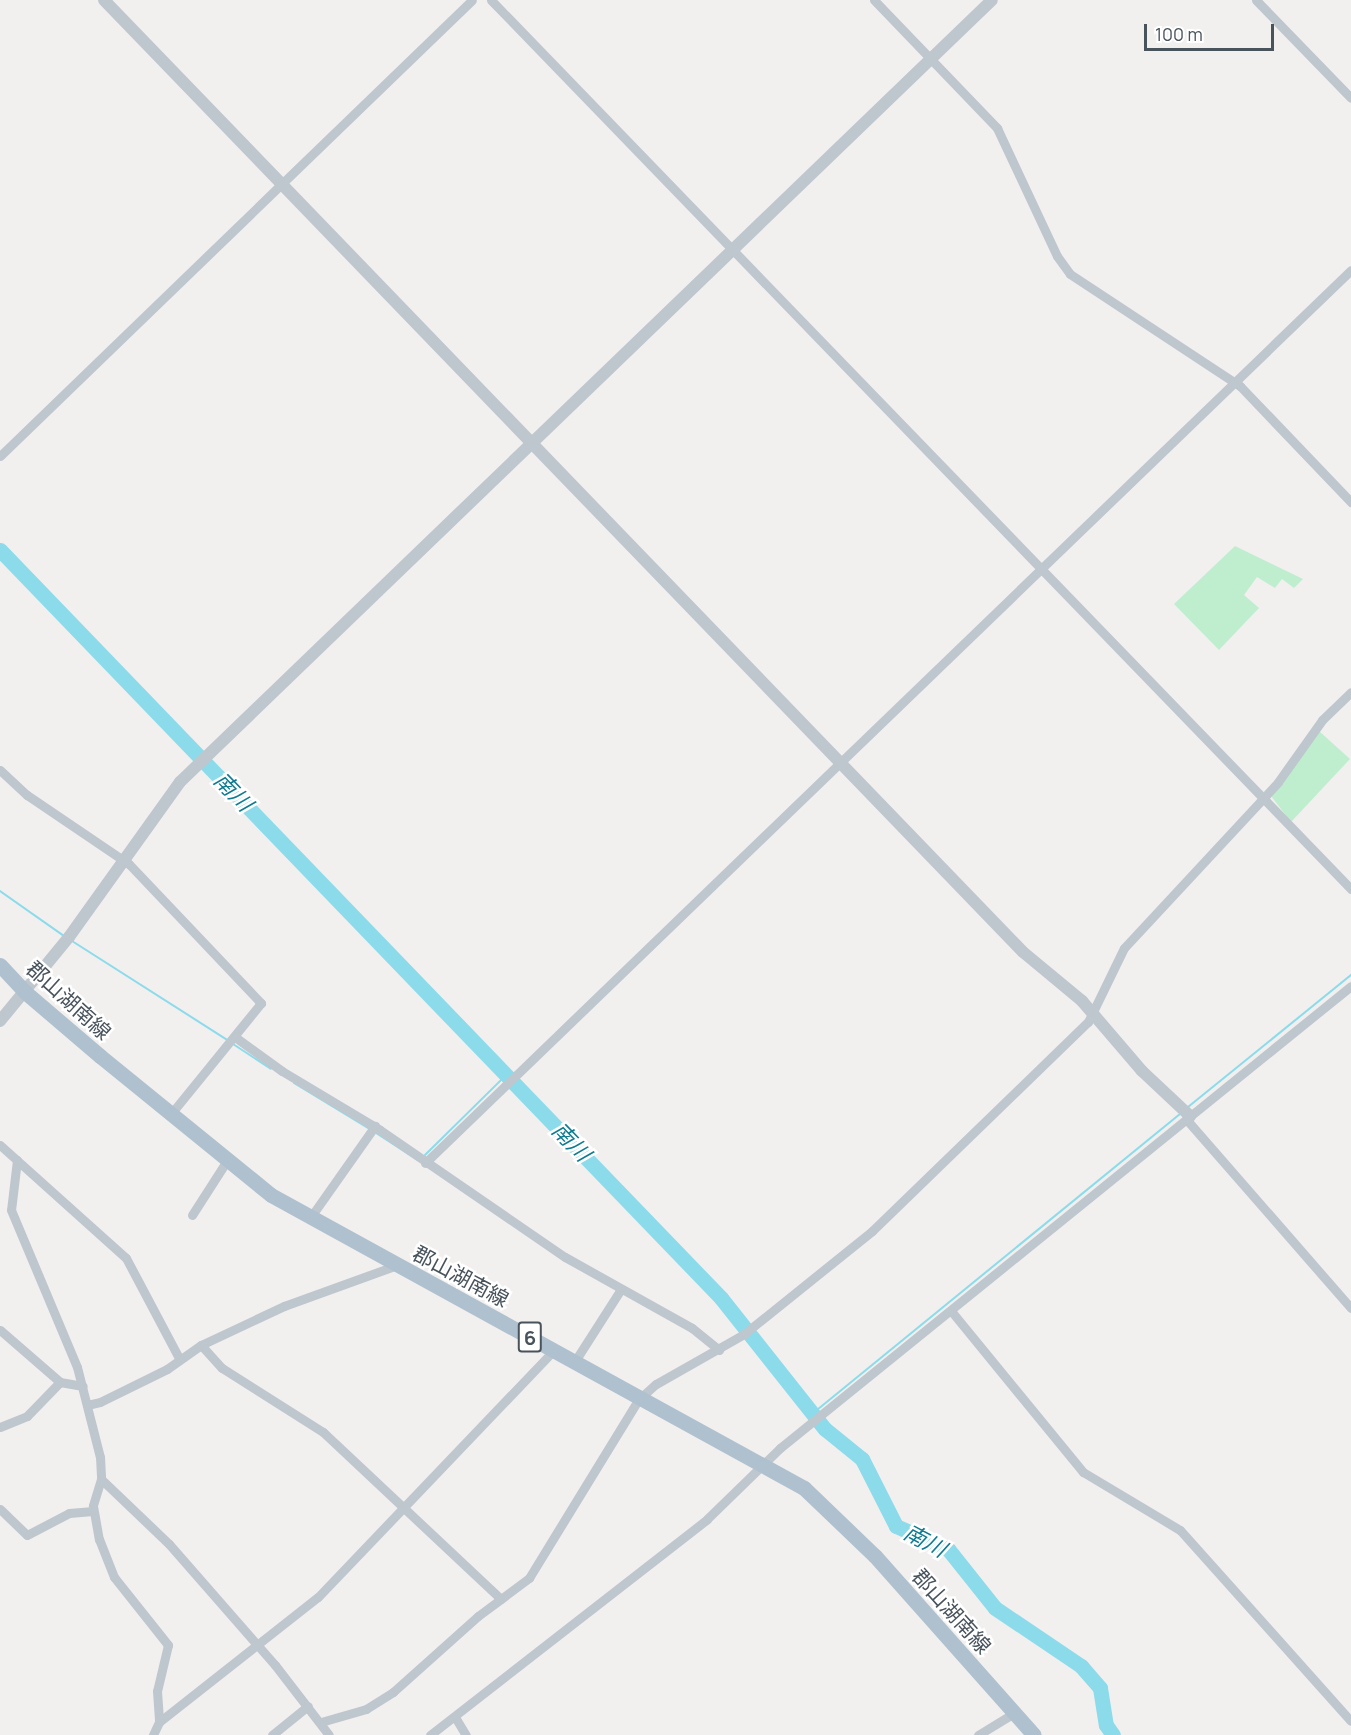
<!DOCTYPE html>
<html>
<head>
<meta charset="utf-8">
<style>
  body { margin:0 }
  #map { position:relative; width:1351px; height:1735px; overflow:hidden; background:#f2efef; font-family:Manrope,"Noto Sans JP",sans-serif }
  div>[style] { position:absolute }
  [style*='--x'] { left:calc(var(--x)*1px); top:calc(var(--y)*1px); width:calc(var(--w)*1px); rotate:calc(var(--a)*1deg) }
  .green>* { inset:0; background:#bfeecf }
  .stream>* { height:2px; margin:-1px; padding:0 1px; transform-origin:1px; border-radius:1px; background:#8cdbeb }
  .river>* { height:15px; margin:-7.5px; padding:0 7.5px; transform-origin:7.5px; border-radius:7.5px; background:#8cdbeb }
  .minor>* { height:9px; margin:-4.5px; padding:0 4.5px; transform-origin:4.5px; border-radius:4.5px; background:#bec7ce }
  .tertiary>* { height:12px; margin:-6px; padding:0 6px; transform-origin:6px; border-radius:6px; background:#bec7ce }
  .primary>* { height:15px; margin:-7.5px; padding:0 7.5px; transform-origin:7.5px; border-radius:7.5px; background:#afc0ce }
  span { translate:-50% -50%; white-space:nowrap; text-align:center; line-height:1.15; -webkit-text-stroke:5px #fff; paint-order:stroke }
  .shield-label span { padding:2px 4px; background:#fff; border:2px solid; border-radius:4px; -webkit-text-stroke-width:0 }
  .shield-label { font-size:20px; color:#48535c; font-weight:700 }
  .street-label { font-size:21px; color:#48535c }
  .water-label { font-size:22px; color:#0f7b91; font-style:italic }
  .scale { position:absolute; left:1144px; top:24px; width:130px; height:27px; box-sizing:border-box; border:3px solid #48535c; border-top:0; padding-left:8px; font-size:18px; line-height:21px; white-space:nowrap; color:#48535c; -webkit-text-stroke:4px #fff; paint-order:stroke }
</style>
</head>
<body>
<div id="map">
  <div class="green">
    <div style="clip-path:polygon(1235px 546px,1303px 579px,1294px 588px,1282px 579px,1275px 588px,1257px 577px,1244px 595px,1259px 608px,1219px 650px,1174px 604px)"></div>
    <div style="clip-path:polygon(1319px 731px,1350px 759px,1291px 822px,1271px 796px)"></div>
  </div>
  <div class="stream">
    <div style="--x:0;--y:891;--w:78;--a:35.1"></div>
    <div style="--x:72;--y:941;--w:183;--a:32.5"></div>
    <div style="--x:233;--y:1044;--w:45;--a:33.3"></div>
    <div style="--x:294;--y:1083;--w:87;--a:31.3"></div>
    <div style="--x:1188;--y:1107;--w:210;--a:-39"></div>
    <div style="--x:373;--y:1131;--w:55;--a:33.1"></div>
    <div style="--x:425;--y:1155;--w:112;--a:-44.6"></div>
    <div style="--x:812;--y:1414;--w:476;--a:-39.2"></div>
  </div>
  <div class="river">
    <div style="--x:0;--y:550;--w:1039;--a:46.05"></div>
    <div style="--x:721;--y:1298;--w:167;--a:51.6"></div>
    <div style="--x:825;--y:1429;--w:48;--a:39"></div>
    <div style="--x:862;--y:1459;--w:75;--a:63.1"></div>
    <div style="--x:896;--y:1526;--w:57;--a:23.9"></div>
    <div style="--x:948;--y:1549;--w:75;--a:51.5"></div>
    <div style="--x:995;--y:1608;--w:104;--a:34"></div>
    <div style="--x:1081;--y:1666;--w:29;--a:49"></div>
    <div style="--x:1100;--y:1688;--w:37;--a:81"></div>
    <div style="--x:1106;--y:1725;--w:12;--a:55"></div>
  </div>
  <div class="minor">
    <div style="--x:491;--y:0;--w:1237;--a:45.95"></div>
    <div style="--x:874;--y:0;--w:178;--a:46.1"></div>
    <div style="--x:997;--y:128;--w:141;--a:64.9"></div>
    <div style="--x:1057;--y:256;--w:22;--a:54"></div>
    <div style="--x:1070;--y:274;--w:204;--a:33.4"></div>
    <div style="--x:1240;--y:386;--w:161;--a:46.3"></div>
    <div style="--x:1256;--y:0;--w:136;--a:45.9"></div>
    <div style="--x:0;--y:456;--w:656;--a:-44.01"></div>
    <div style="--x:0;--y:770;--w:37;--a:43"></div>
    <div style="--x:27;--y:795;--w:123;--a:34.1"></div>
    <div style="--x:129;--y:864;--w:192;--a:46.5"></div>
    <div style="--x:261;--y:1003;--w:144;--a:129.1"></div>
    <div style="--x:235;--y:1037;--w:58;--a:35.9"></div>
    <div style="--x:282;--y:1071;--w:114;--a:31"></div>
    <div style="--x:380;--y:1130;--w:224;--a:34.5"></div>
    <div style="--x:565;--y:1257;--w:145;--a:29.2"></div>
    <div style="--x:692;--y:1328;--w:35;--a:39"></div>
    <div style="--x:1186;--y:1119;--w:251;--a:48.9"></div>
    <div style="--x:0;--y:1145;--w:169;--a:41.9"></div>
    <div style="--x:126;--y:1258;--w:115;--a:62.1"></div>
    <div style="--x:17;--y:1160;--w:50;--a:96.8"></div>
    <div style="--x:11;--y:1210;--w:170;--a:67.2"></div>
    <div style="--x:77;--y:1367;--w:93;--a:75.7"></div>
    <div style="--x:100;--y:1457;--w:22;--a:87"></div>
    <div style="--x:101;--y:1479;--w:28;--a:107"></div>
    <div style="--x:93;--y:1506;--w:34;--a:80"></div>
    <div style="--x:99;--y:1539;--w:41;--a:68.5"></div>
    <div style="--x:114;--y:1577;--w:87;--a:51.5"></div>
    <div style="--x:168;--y:1645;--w:47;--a:103.4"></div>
    <div style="--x:157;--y:1691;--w:31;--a:86"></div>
    <div style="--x:159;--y:1722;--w:14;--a:115"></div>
    <div style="--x:425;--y:1163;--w:1286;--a:-43.96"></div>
    <div style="--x:192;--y:1215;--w:63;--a:-57.3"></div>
    <div style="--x:310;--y:1218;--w:113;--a:-54.8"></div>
    <div style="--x:952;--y:1312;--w:207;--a:50.7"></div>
    <div style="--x:1083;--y:1472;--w:113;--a:30.9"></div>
    <div style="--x:1180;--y:1530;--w:256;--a:48.2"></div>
    <div style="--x:0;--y:1330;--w:79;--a:40.9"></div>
    <div style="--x:60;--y:1382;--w:23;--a:10"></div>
    <div style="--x:201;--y:1345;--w:31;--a:48"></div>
    <div style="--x:222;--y:1368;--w:120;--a:32.4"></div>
    <div style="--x:323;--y:1432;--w:244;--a:43.2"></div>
    <div style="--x:575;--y:1361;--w:85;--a:-57.4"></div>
    <div style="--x:87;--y:1405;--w:13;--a:-13"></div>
    <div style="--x:100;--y:1402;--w:75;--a:-26.2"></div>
    <div style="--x:167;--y:1369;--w:42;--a:-35.2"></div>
    <div style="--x:201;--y:1345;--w:92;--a:-25.2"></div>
    <div style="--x:284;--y:1306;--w:120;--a:-19.9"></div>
    <div style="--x:0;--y:1427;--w:29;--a:-22"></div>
    <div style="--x:27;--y:1416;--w:47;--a:-45.9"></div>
    <div style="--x:101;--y:1479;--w:94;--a:43.7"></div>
    <div style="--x:169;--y:1544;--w:161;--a:48.8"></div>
    <div style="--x:275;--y:1665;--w:88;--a:52.4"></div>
    <div style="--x:0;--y:1509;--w:37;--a:44"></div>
    <div style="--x:27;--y:1535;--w:47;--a:-27.6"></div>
    <div style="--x:69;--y:1513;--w:24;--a:-5"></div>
    <div style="--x:455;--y:1717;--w:21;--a:59"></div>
    <div style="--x:159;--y:1722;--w:202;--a:-38.2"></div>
    <div style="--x:318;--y:1597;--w:342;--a:-46.3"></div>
    <div style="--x:321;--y:1722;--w:47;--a:-16.1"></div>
    <div style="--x:366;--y:1709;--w:32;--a:-32"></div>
    <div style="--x:393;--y:1692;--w:114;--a:-41.8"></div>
    <div style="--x:478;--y:1616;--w:64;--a:-36.7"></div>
    <div style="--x:529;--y:1578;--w:209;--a:-58.5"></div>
    <div style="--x:638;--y:1400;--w:24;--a:-42"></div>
    <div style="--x:656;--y:1384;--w:101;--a:-29.6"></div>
    <div style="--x:744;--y:1334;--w:164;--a:-38.8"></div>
    <div style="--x:872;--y:1231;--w:301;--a:-44.1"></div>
    <div style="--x:1088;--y:1022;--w:82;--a:-64.1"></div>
    <div style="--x:1124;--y:948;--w:226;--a:-47.1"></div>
    <div style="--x:1278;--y:782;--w:76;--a:-54.6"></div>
    <div style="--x:1322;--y:720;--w:40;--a:-44"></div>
    <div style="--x:272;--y:1735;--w:46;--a:-38.9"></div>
    <div style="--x:430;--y:1735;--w:351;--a:-37.9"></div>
    <div style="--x:707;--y:1519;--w:102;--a:-44.2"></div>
    <div style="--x:780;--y:1448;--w:734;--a:-38.98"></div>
    <div style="--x:978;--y:1735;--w:42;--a:-31.4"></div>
  </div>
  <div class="tertiary">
    <div style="--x:104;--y:0;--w:1323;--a:46.01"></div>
    <div style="--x:1023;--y:952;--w:77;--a:39.7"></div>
    <div style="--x:1082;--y:1001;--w:92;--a:49.4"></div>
    <div style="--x:1142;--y:1071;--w:66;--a:43.2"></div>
    <div style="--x:0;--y:1021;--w:109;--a:-50.6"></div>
    <div style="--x:69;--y:937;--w:191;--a:-54.4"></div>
    <div style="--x:180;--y:782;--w:1127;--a:-43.92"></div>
  </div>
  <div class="primary">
    <div style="--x:0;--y:965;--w:37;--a:47"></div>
    <div style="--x:25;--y:992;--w:99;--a:40.5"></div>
    <div style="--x:100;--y:1056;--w:220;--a:39.1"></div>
    <div style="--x:271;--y:1195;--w:608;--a:28.8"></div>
    <div style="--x:804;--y:1488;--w:98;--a:43.8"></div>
    <div style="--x:875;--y:1556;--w:239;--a:48.4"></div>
  </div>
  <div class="shield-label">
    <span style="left:530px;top:1337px">6</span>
  </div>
  <div class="street-label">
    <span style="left:69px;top:1000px;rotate:42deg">郡山湖南線</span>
    <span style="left:461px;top:1276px;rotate:28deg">郡山湖南線</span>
    <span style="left:952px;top:1611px;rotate:48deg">郡山湖南線</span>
  </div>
  <div class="water-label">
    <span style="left:233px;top:792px;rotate:46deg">南川</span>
    <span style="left:571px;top:1142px;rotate:46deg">南川</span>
    <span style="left:925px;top:1541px;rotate:28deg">南川</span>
  </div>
  <div class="scale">100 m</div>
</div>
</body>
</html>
